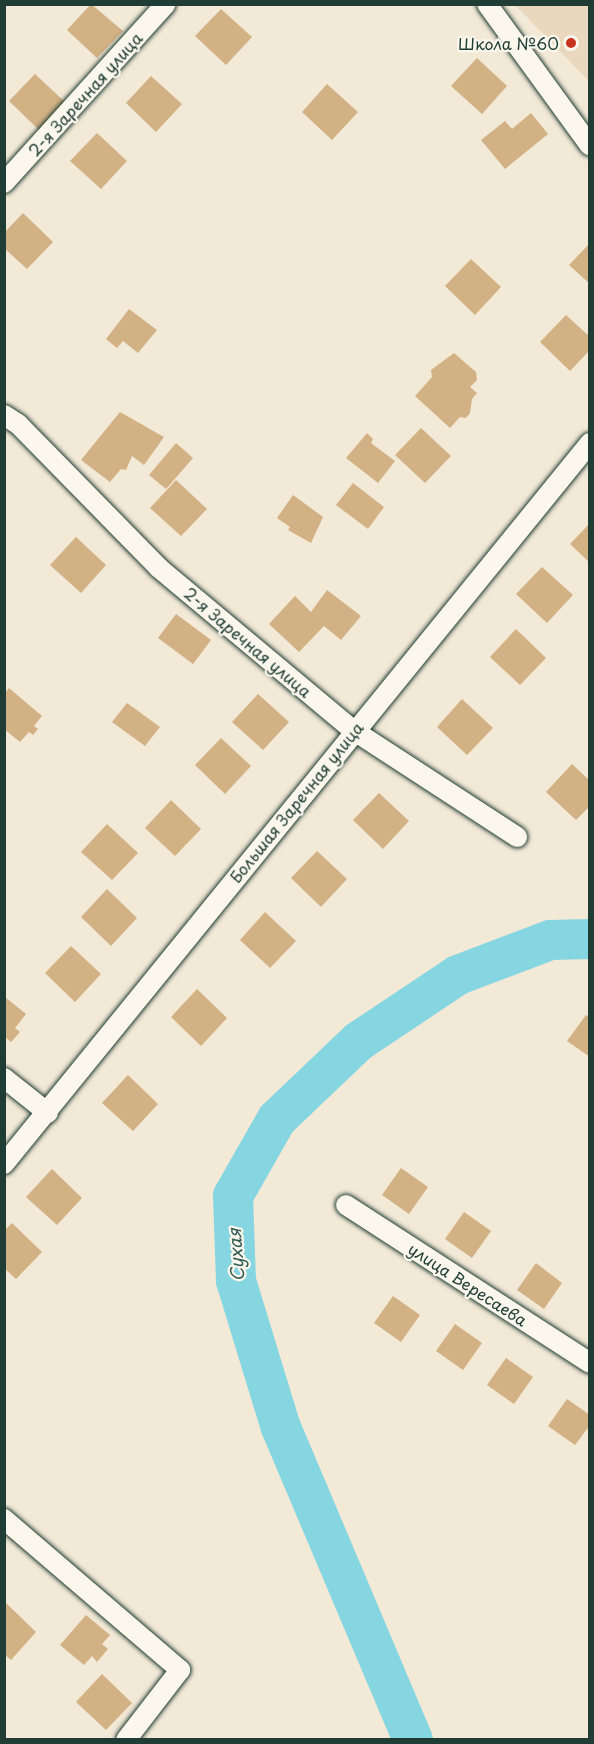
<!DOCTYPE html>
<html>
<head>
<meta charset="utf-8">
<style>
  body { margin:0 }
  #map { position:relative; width:594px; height:1744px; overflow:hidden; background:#f3e9d7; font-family:"Playpen Sans",sans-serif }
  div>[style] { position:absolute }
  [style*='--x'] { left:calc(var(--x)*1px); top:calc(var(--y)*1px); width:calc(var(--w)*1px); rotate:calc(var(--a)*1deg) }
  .built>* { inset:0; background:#e9d8be }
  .river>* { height:40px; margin:-20px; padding:0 20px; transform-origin:20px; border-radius:20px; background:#86d6e1 }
  .building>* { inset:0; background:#d2b185 }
  .roads { filter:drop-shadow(0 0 2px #1f3d34) drop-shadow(0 0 2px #1f3d34) }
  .street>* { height:20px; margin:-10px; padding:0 10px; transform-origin:10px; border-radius:10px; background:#fbf7ec }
  .dots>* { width:16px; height:16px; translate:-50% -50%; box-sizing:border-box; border:3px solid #fbf7ec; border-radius:50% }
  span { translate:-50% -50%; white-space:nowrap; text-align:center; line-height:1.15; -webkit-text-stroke:4.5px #fbf7ec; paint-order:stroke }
  .poi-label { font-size:16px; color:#1f3d34 }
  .right { translate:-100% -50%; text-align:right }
  .street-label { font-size:16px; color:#1f3d34 }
  .water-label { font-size:18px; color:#345c57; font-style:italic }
  .frame { position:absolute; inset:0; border:6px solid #1f3d34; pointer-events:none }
</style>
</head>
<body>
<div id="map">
  <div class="built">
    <div style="clip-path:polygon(515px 5px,589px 5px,589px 81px,516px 6px)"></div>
  </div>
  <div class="river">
    <div style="--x:413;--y:1740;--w:339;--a:-112.9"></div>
    <div style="--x:281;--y:1428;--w:154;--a:-107"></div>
    <div style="--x:236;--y:1281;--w:85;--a:-92"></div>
    <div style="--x:233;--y:1196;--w:89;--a:-60.3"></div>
    <div style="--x:277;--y:1119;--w:113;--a:-43.6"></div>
    <div style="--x:359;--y:1041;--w:119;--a:-33.7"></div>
    <div style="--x:458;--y:975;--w:98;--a:-20.8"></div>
    <div style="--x:550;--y:940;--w:40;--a:-1.4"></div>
  </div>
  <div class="building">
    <div style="clip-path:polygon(91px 4px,123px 31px,97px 58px,67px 30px)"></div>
    <div style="clip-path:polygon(221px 9px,252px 37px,226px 65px,195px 36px)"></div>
    <div style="clip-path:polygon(477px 58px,507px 86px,482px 114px,451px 86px)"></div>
    <div style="clip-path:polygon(35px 74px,65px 102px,39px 130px,9px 101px)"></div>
    <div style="clip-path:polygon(151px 76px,182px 104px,156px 132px,126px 103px)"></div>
    <div style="clip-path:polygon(327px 84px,358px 112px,332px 140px,302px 112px)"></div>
    <div style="clip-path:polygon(531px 113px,548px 134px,505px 169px,481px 140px,505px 121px,512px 129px)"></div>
    <div style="clip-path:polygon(97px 133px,127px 161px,101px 189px,70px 161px)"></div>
    <div style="clip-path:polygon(23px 213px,53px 242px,27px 269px,4px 248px,4px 233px)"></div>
    <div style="clip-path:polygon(590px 243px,590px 284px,569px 265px)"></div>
    <div style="clip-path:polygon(471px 259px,501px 287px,475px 315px,445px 286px)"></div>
    <div style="clip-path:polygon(129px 309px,157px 330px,138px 353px,123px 341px,117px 348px,106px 339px)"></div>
    <div style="clip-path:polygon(566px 315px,590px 337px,590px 350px,570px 371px,540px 342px)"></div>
    <div style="clip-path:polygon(454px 353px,476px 372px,477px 380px,470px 387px,477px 393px,472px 399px,470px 413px,466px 418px,460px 417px,450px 428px,415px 396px,432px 377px,431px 370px)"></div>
    <div style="clip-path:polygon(120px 412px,164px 437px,144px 465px,132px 456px,126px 470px,121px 469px,110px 482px,81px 460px)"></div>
    <div style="clip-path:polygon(421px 428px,451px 456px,425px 483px,395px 455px)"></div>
    <div style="clip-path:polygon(367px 433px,373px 439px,371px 443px,395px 461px,378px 483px,346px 458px)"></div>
    <div style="clip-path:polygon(176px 443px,193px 458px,166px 489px,149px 475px)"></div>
    <div style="clip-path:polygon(176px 480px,207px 509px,181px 536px,150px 508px)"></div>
    <div style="clip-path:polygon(353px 483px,384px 507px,368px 529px,336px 505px)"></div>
    <div style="clip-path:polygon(293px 495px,323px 517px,311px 543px,288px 530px,290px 527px,277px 518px)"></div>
    <div style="clip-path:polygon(590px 523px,590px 563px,570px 544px)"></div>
    <div style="clip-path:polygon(76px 537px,106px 565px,81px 593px,50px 565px)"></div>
    <div style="clip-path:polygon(542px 567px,573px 595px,547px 623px,516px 594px)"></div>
    <div style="clip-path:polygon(327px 590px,361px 616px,341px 640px,324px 626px,299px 652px,269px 624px,295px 596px,311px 612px)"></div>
    <div style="clip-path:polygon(176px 614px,211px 640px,193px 664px,158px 638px)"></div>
    <div style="clip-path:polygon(516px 629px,546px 658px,520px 685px,490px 657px)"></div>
    <div style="clip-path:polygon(9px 688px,42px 716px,34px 726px,38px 729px,33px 735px,29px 732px,20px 742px,4px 729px,4px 694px)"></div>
    <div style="clip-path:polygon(258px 694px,289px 722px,263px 750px,232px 722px)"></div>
    <div style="clip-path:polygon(462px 699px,493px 728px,467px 755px,437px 727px)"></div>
    <div style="clip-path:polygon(127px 703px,160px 727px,145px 746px,112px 722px)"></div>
    <div style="clip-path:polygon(221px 738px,251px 766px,225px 794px,195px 765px)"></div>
    <div style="clip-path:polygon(572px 764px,590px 781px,590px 806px,576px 820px,546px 792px)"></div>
    <div style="clip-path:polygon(379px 793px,409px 821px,383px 849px,353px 820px)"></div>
    <div style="clip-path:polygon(171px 800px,201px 829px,175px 856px,145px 828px)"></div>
    <div style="clip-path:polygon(107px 824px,138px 853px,112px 880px,81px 852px)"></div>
    <div style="clip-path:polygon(317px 851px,347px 879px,321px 907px,291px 878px)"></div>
    <div style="clip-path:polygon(107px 889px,137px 918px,111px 946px,81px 917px)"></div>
    <div style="clip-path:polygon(265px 912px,296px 941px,270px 968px,240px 940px)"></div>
    <div style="clip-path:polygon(71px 946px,101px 974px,75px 1002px,45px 973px)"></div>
    <div style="clip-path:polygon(197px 989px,227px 1018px,201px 1046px,171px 1017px)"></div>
    <div style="clip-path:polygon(5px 997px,26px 1014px,15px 1028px,20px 1032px,11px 1042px,5px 1037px)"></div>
    <div style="clip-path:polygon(586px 1015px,590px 1017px,590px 1057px,567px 1041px)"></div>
    <div style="clip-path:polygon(128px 1075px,158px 1104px,133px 1131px,102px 1103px)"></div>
    <div style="clip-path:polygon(401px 1168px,428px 1187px,409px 1214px,382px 1195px)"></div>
    <div style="clip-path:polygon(52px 1169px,82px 1198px,57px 1225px,26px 1197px)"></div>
    <div style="clip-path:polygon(464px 1212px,491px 1231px,472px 1258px,445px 1239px)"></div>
    <div style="clip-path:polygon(12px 1223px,42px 1252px,16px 1279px,4px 1268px,4px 1231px)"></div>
    <div style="clip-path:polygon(536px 1263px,562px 1283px,544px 1309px,517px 1290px)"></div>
    <div style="clip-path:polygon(393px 1296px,420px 1315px,401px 1342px,374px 1323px)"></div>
    <div style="clip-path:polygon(455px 1324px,482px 1343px,463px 1370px,436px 1351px)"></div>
    <div style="clip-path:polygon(506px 1358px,533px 1377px,514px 1404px,487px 1385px)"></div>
    <div style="clip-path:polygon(567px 1399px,590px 1415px,590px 1425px,575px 1445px,548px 1426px)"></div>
    <div style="clip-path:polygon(6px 1603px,36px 1632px,11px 1660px,4px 1654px)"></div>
    <div style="clip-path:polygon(86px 1615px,110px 1635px,102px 1644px,108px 1649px,97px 1662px,92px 1656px,84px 1665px,60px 1645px)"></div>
    <div style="clip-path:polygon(102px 1674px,132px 1703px,106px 1730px,76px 1702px)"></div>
  </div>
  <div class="roads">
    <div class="street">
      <div style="--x:487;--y:4;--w:175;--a:54"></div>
      <div style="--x:4;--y:183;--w:241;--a:-47.9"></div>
      <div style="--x:4;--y:415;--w:17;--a:33"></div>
      <div style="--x:18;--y:424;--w:202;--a:45.6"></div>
      <div style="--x:159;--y:568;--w:253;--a:39.9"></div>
      <div style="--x:353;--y:730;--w:196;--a:33.1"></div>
      <div style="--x:4;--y:1078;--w:56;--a:38.5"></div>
      <div style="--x:4;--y:1164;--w:929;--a:-50.9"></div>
      <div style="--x:346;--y:1205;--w:291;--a:32.9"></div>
      <div style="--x:4;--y:1519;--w:232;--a:40.6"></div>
      <div style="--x:180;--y:1670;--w:88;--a:127.6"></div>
    </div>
  </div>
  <div class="dots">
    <div style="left:571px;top:43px;background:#c8321e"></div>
  </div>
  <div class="poi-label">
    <span class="right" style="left:559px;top:43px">Школа №60</span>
  </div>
  <div class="street-label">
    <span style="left:85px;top:94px;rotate:-48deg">2-я Заречная улица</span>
    <span style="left:248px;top:642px;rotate:40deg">2-я Заречная улица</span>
    <span style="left:296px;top:802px;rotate:-51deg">Большая Заречная улица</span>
    <span style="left:468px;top:1284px;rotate:33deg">улица Вересаева</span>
  </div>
  <div class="water-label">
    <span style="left:236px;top:1255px;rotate:-94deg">Сухая</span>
  </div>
  <div class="frame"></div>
</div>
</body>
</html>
